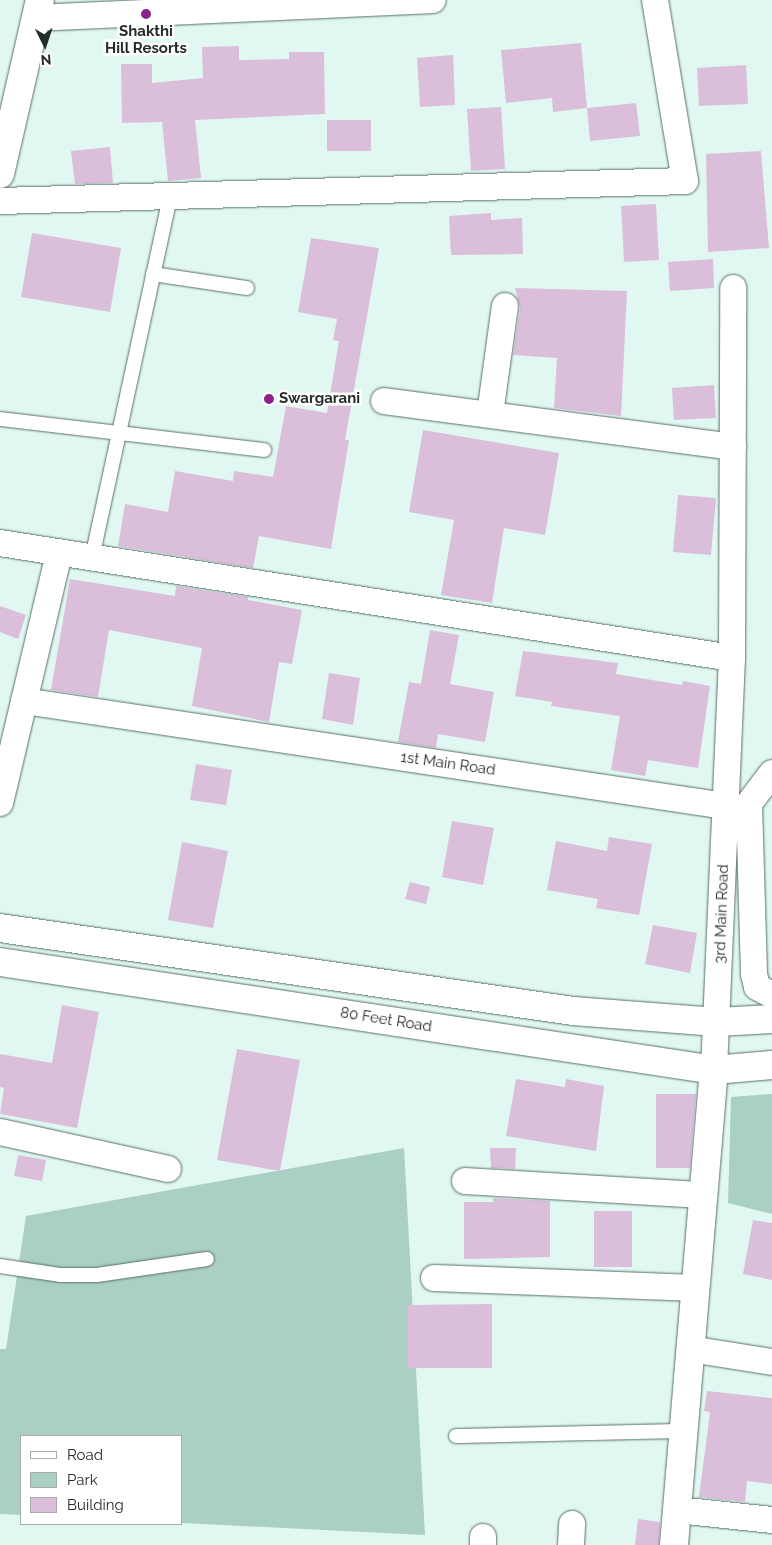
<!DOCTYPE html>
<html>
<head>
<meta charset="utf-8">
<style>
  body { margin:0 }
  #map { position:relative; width:772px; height:1545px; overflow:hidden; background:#e1f8f2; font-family:Raleway,sans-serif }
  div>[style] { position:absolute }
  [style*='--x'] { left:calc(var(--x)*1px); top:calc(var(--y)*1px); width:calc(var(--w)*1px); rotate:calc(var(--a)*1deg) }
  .green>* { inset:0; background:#aacfc5 }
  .building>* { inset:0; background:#dbbed9 }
  .roads { filter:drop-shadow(0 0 1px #596e68) drop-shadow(0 0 1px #596e68) }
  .service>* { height:14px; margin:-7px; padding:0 7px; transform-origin:7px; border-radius:7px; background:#fff }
  .minor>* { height:26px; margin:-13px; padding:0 13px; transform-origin:13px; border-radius:13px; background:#fff }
  .tertiary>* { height:28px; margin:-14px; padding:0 14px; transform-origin:14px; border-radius:14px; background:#fff }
  .secondary>* { height:28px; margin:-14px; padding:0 14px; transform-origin:14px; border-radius:14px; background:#fff }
  .dots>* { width:14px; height:14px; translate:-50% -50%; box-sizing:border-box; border:2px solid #fff; border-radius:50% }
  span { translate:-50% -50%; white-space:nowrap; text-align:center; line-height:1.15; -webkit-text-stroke:5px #fff; paint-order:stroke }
  .poi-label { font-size:15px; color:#242c2a; font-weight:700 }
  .left { translate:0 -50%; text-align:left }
  .street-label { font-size:15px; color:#242c2a }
  .legend { position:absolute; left:20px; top:1435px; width:162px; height:90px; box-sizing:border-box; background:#fff; border:1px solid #a7abaa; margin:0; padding:6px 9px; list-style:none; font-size:15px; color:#242c2a }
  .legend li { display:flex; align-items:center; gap:10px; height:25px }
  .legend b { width:25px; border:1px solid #a7abaa }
  .north { position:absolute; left:20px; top:20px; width:50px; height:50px; -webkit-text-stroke:4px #fff; paint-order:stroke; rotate:176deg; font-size:14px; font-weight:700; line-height:20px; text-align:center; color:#242c2a }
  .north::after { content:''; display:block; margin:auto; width:18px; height:22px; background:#242c2a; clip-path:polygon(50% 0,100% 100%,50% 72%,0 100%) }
</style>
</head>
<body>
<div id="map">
  <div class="green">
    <div style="clip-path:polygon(772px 1094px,772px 1214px,728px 1203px,731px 1097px)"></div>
    <div style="clip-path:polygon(404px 1148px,425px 1535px,181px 1523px,181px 1436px,21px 1436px,21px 1515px,0 1514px,0 1349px,6px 1349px,26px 1216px)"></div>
  </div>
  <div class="building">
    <div style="clip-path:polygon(581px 43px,587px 108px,553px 112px,552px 98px,506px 103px,501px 50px)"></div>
    <div style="clip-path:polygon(239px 46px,239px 60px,289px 59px,289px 52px,324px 52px,325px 114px,195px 120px,201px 178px,168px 181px,162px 122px,122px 123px,121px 64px,152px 64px,152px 83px,203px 78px,202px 47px)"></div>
    <div style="clip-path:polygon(453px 55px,455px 105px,420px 107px,417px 58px)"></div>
    <div style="clip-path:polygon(746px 65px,748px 104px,699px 106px,697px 68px)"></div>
    <div style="clip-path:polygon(636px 103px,640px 136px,590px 141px,587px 108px)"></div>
    <div style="clip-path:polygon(501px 107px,505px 169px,471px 171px,467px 109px)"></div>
    <div style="clip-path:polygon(327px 120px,371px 120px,371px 151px,327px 151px)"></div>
    <div style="clip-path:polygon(110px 147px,113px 183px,75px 184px,71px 151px)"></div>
    <div style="clip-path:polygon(761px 151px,769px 248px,708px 252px,706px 154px)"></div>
    <div style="clip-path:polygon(656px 204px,659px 260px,624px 262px,621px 206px)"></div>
    <div style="clip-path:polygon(491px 213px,491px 220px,522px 218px,523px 254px,451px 255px,449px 216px)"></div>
    <div style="clip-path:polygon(32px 233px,121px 248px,110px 312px,21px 297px)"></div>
    <div style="clip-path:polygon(311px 238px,379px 248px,345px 440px,349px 440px,331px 549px,259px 536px,253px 568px,118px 546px,125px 504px,168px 512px,175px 471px,233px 481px,234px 471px,273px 477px,286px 406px,327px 413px,339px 341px,333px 340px,337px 319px,298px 312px)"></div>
    <div style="clip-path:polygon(713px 259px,714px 288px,670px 291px,668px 262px)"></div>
    <div style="clip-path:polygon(515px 288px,627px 291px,621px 416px,554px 408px,557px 358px,513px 355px,520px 308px)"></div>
    <div style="clip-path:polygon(714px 385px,716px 418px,674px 420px,672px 388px)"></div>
    <div style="clip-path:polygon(423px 430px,559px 453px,545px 535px,504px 528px,492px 603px,441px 595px,454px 520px,409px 512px)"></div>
    <div style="clip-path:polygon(678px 495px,716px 498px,711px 555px,673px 552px)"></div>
    <div style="clip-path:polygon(70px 579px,175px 596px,176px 586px,248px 597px,248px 600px,302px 610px,292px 664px,279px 662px,269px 722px,192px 706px,202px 648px,109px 630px,98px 697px,51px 690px)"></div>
    <div style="clip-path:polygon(0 606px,26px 615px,18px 639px,0 632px)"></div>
    <div style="clip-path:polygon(430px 630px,459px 635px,450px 684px,494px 692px,485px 742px,438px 734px,436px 748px,398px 742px,409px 682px,421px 684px)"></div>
    <div style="clip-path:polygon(523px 651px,618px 663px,616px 674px,682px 685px,683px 681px,710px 686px,698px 768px,648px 760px,645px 776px,611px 770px,620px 716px,551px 706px,552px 702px,515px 696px)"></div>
    <div style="clip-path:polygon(329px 673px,360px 678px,353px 725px,322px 719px)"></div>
    <div style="clip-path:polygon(196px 764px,232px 770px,226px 805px,190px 800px)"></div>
    <div style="clip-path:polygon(452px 821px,494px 828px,483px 885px,442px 877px)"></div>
    <div style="clip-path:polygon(609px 837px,652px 844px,639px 915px,596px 908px,598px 899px,547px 890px,556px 841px,607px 851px)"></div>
    <div style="clip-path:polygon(182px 842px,228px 851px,213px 928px,168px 920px)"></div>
    <div style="clip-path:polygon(410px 882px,430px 887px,426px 904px,405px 899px)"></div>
    <div style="clip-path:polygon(653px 925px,697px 933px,690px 973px,645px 964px)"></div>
    <div style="clip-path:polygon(62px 1005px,99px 1012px,77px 1128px,0 1114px,4px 1088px,0 1087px,0 1054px,52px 1063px)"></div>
    <div style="clip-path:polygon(237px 1049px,300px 1060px,280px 1171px,217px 1160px)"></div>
    <div style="clip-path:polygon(516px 1079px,565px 1087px,566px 1079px,604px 1086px,596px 1151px,506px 1136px)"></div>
    <div style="clip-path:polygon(656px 1094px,696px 1094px,690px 1168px,656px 1168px)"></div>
    <div style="clip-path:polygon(490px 1148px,516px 1148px,515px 1169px,491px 1168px)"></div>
    <div style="clip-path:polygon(18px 1155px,46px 1160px,42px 1181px,14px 1176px)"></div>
    <div style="clip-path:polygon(493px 1198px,550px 1201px,550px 1257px,464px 1259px,464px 1202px,493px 1202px)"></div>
    <div style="clip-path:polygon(594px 1211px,632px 1211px,632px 1267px,594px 1267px)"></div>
    <div style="clip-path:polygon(753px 1220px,772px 1223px,772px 1280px,743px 1274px)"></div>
    <div style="clip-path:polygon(492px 1304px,492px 1368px,408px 1368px,408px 1305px)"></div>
    <div style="clip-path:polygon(707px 1391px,772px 1398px,772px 1484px,747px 1481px,745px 1502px,699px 1497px,710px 1412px,704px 1411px)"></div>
    <div style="clip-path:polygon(638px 1519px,660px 1522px,659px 1545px,635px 1545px)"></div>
  </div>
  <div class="roads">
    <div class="service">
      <div style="--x:153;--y:274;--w:95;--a:8.5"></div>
      <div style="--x:0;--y:419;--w:266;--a:6.7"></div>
      <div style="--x:92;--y:558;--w:370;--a:-77.8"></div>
      <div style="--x:0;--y:1266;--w:62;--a:8.4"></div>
      <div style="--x:61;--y:1275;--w:36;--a:0"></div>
      <div style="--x:97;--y:1275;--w:111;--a:-8.3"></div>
      <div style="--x:456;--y:1436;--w:227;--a:-1.3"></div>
    </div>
    <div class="minor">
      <div style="--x:36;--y:18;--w:397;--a:-2.6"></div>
      <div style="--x:0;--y:201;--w:685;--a:-1.67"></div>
      <div style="--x:685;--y:181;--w:183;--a:-99.4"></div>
      <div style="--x:384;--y:401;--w:352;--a:7.5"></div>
      <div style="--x:490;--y:414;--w:109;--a:-82.1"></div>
      <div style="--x:0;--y:543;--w:741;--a:8.93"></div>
      <div style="--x:732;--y:658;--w:370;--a:-89.8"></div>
      <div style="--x:24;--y:701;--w:710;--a:8.51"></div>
      <div style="--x:772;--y:773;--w:39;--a:127"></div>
      <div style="--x:749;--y:804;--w:170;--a:88.3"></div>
      <div style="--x:754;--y:974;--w:13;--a:77"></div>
      <div style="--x:757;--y:987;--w:17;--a:28"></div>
      <div style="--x:0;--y:803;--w:257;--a:-76.7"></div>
      <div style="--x:714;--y:1070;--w:412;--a:-87.5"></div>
      <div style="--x:0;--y:1132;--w:172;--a:12.4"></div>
      <div style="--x:465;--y:1181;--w:238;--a:3.4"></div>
      <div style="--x:434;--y:1278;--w:262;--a:2.2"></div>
      <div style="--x:690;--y:1349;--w:83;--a:9"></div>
      <div style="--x:677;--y:1510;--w:96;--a:6"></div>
      <div style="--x:483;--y:1545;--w:8;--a:-90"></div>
      <div style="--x:571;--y:1545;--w:21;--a:-87"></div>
    </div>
    <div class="tertiary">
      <div style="--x:0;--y:174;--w:179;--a:-77.1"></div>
      <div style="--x:674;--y:1545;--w:477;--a:-85.2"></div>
    </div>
    <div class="secondary">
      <div style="--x:0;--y:928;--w:579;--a:8.24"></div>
      <div style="--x:573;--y:1011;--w:144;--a:4.4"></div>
      <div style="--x:717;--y:1022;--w:55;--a:-3.1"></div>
      <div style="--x:0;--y:962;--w:722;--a:8.6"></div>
      <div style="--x:714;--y:1070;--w:58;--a:-4.9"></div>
    </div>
  </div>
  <div class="dots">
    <div style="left:146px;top:14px;background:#892289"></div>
    <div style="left:269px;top:399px;background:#892289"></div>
  </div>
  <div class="poi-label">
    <span style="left:146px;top:40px">Shakthi<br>Hill Resorts</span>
    <span class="left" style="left:279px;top:399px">Swargarani</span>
  </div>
  <div class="street-label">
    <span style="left:448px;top:764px;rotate:8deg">1st Main Road</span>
    <span style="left:722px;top:914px;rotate:-88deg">3rd Main Road</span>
    <span style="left:386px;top:1020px;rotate:9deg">80 Feet Road</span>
  </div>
  <ul class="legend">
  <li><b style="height:6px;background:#fff"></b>Road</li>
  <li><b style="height:14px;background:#aacfc5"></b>Park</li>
  <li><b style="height:14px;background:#dbbed9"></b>Building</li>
  </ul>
  <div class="north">N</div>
</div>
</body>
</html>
